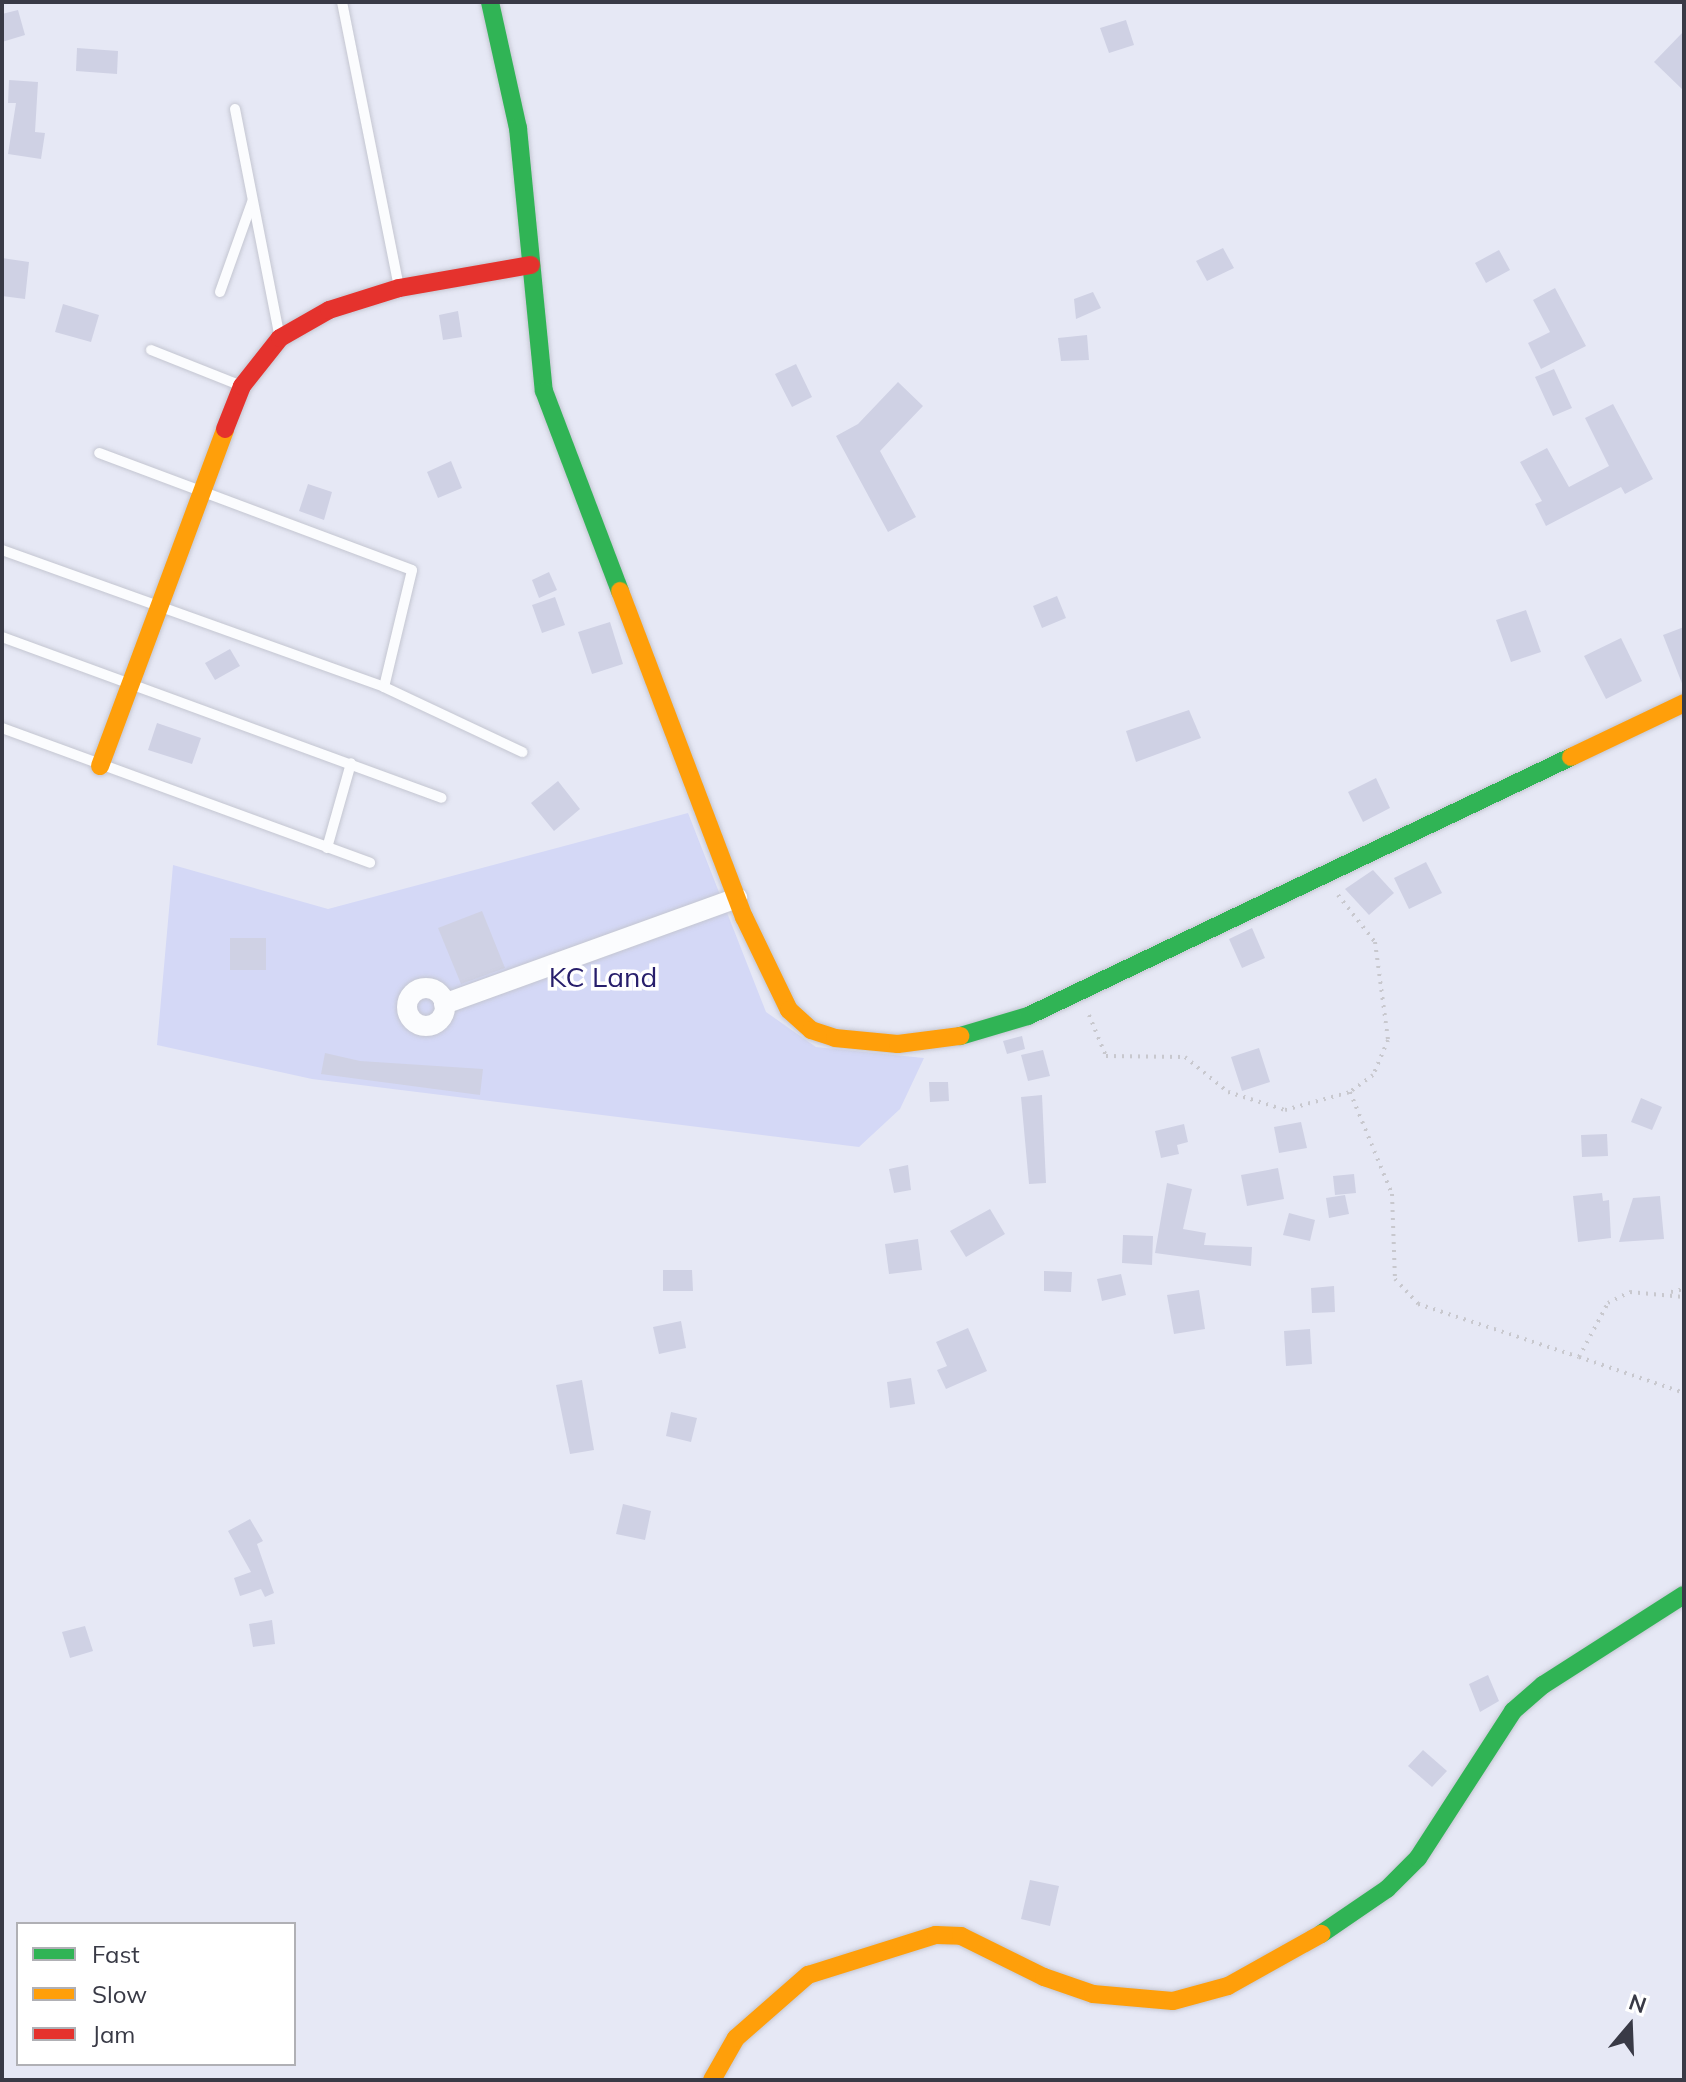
<!DOCTYPE html>
<html>
<head>
<meta charset="utf-8">
<style>
  body { margin:0 }
  #map { position:relative; width:1686px; height:2082px; overflow:hidden; background:#e6e8f5; font-family:Mulish,sans-serif }
  div>[style] { position:absolute }
  [style*='--x'] { left:calc(var(--x)*1px); top:calc(var(--y)*1px); width:calc(var(--w)*1px); rotate:calc(var(--a)*1deg) }
  .green>* { inset:0; background:#d4d8f6 }
  .building>* { inset:0; background:#cfd1e4 }
  .path>* { height:4px; margin-top:-2px; transform-origin:0; background:repeating-linear-gradient(90deg,#c8c8ce 0 2px,transparent 0 8px) }
  .roads { filter:drop-shadow(0 0 2px #c4c6d1) drop-shadow(0 0 2px #c4c6d1) }
  .lane>* { height:10px; margin:-5px; padding:0 5px; transform-origin:5px; border-radius:5px; background:#fbfcfe }
  .street>* { height:20px; margin:-10px; padding:0 10px; transform-origin:10px; border-radius:10px; background:#fbfcfe }
  .street>.ring { margin:-10px; padding:0; box-sizing:content-box; background:none; border:20px solid #fbfcfe; border-radius:50% }
  .fast>* { height:18px; margin:-9px; padding:0 9px; transform-origin:9px; border-radius:9px; background:#30b455 }
  .slow>* { height:18px; margin:-9px; padding:0 9px; transform-origin:9px; border-radius:9px; background:#ff9f0a }
  .jam>* { height:18px; margin:-9px; padding:0 9px; transform-origin:9px; border-radius:9px; background:#e5322d }
  span { translate:-50% -50%; white-space:nowrap; text-align:center; line-height:1.15; -webkit-text-stroke:7px #fff; paint-order:stroke }
  .park-label { font-size:28px; color:#271e6b }
  .frame { position:absolute; inset:0; border:4px solid #393a46; pointer-events:none }
  .legend { position:absolute; left:16px; top:1922px; width:280px; height:144px; box-sizing:border-box; background:#fff; border:2px solid #b0b0b5; margin:0; padding:10px 14px; list-style:none; font-size:24px; color:#393a46 }
  .legend li { display:flex; align-items:center; gap:16px; height:40px }
  .legend b { width:40px; border:2px solid #b0b0b5 }
  .north { position:absolute; left:1590px; top:1986px; width:80px; height:80px; -webkit-text-stroke:6px #fff; paint-order:stroke; rotate:19deg; font-size:22px; font-weight:700; line-height:32px; text-align:center; color:#393a46 }
  .north::after { content:''; display:block; margin:auto; width:28px; height:36px; background:#393a46; clip-path:polygon(50% 0,100% 100%,50% 72%,0 100%) }
</style>
</head>
<body>
<div id="map">
  <div class="green">
    <div style="clip-path:polygon(688px 813px,766px 1012px,816px 1047px,924px 1058px,900px 1109px,859px 1147px,312px 1079px,157px 1045px,173px 865px,328px 909px)"></div>
  </div>
  <div class="building">
    <div style="clip-path:polygon(18px 10px,25px 35px,2px 42px,2px 14px)"></div>
    <div style="clip-path:polygon(1126px 20px,1134px 45px,1109px 53px,1100px 28px)"></div>
    <div style="clip-path:polygon(1684px 31px,1684px 91px,1654px 62px)"></div>
    <div style="clip-path:polygon(77px 48px,118px 51px,117px 74px,76px 71px)"></div>
    <div style="clip-path:polygon(9px 80px,38px 82px,35px 132px,45px 133px,41px 159px,8px 154px,16px 103px,8px 103px)"></div>
    <div style="clip-path:polygon(1223px 248px,1234px 268px,1207px 281px,1196px 261px)"></div>
    <div style="clip-path:polygon(1499px 250px,1510px 270px,1486px 283px,1475px 263px)"></div>
    <div style="clip-path:polygon(2px 258px,29px 262px,25px 299px,2px 296px)"></div>
    <div style="clip-path:polygon(1555px 288px,1586px 346px,1541px 369px,1528px 343px,1550px 332px,1533px 300px)"></div>
    <div style="clip-path:polygon(1093px 292px,1101px 308px,1076px 319px,1074px 299px)"></div>
    <div style="clip-path:polygon(63px 304px,99px 315px,91px 342px,55px 332px)"></div>
    <div style="clip-path:polygon(458px 311px,462px 337px,443px 340px,439px 315px)"></div>
    <div style="clip-path:polygon(1087px 335px,1089px 360px,1061px 361px,1058px 338px)"></div>
    <div style="clip-path:polygon(796px 364px,812px 397px,792px 407px,775px 374px)"></div>
    <div style="clip-path:polygon(1554px 369px,1572px 408px,1553px 416px,1535px 377px)"></div>
    <div style="clip-path:polygon(898px 382px,923px 406px,880px 451px,916px 517px,888px 532px,836px 436px,858px 424px)"></div>
    <div style="clip-path:polygon(1613px 404px,1653px 479px,1625px 494px,1621px 487px,1546px 526px,1535px 504px,1542px 501px,1520px 462px,1547px 448px,1569px 487px,1609px 466px,1585px 418px)"></div>
    <div style="clip-path:polygon(451px 461px,462px 488px,438px 498px,427px 472px)"></div>
    <div style="clip-path:polygon(308px 484px,332px 492px,324px 520px,299px 511px)"></div>
    <div style="clip-path:polygon(549px 572px,557px 590px,539px 598px,532px 580px)"></div>
    <div style="clip-path:polygon(1057px 596px,1066px 618px,1042px 628px,1033px 606px)"></div>
    <div style="clip-path:polygon(555px 597px,565px 625px,542px 633px,532px 605px)"></div>
    <div style="clip-path:polygon(1526px 610px,1541px 652px,1511px 662px,1496px 620px)"></div>
    <div style="clip-path:polygon(610px 622px,623px 664px,592px 674px,578px 632px)"></div>
    <div style="clip-path:polygon(1684px 627px,1684px 686px,1683px 686px,1663px 635px)"></div>
    <div style="clip-path:polygon(1621px 638px,1642px 681px,1606px 699px,1584px 656px)"></div>
    <div style="clip-path:polygon(230px 649px,240px 666px,215px 680px,205px 663px)"></div>
    <div style="clip-path:polygon(1189px 710px,1201px 738px,1136px 762px,1126px 731px)"></div>
    <div style="clip-path:polygon(157px 723px,201px 738px,192px 764px,148px 750px)"></div>
    <div style="clip-path:polygon(1376px 778px,1390px 808px,1363px 822px,1348px 792px)"></div>
    <div style="clip-path:polygon(558px 781px,580px 809px,554px 831px,531px 803px)"></div>
    <div style="clip-path:polygon(1426px 862px,1442px 893px,1409px 909px,1394px 878px)"></div>
    <div style="clip-path:polygon(1373px 870px,1394px 893px,1369px 915px,1345px 889px)"></div>
    <div style="clip-path:polygon(482px 911px,505px 968px,461px 984px,438px 928px)"></div>
    <div style="clip-path:polygon(1252px 928px,1265px 958px,1242px 968px,1229px 939px)"></div>
    <div style="clip-path:polygon(230px 938px,266px 938px,266px 970px,230px 970px)"></div>
    <div style="clip-path:polygon(1022px 1036px,1025px 1049px,1007px 1054px,1003px 1041px)"></div>
    <div style="clip-path:polygon(1259px 1048px,1270px 1082px,1242px 1091px,1231px 1057px)"></div>
    <div style="clip-path:polygon(1043px 1050px,1050px 1076px,1028px 1081px,1021px 1055px)"></div>
    <div style="clip-path:polygon(325px 1053px,360px 1061px,483px 1069px,480px 1095px,321px 1074px)"></div>
    <div style="clip-path:polygon(929px 1082px,948px 1082px,949px 1101px,930px 1102px)"></div>
    <div style="clip-path:polygon(1042px 1095px,1046px 1183px,1029px 1184px,1021px 1097px)"></div>
    <div style="clip-path:polygon(1641px 1098px,1662px 1107px,1652px 1130px,1631px 1122px)"></div>
    <div style="clip-path:polygon(1301px 1122px,1307px 1148px,1279px 1153px,1274px 1127px)"></div>
    <div style="clip-path:polygon(1184px 1124px,1188px 1142px,1177px 1145px,1179px 1154px,1161px 1158px,1155px 1131px)"></div>
    <div style="clip-path:polygon(1607px 1134px,1608px 1156px,1582px 1157px,1581px 1135px)"></div>
    <div style="clip-path:polygon(908px 1165px,911px 1190px,894px 1193px,889px 1169px)"></div>
    <div style="clip-path:polygon(1278px 1168px,1284px 1199px,1247px 1206px,1241px 1175px)"></div>
    <div style="clip-path:polygon(1354px 1174px,1356px 1193px,1335px 1195px,1333px 1176px)"></div>
    <div style="clip-path:polygon(1167px 1183px,1192px 1189px,1183px 1229px,1206px 1233px,1204px 1245px,1252px 1247px,1251px 1266px,1155px 1253px)"></div>
    <div style="clip-path:polygon(1602px 1193px,1603px 1201px,1609px 1200px,1611px 1238px,1578px 1242px,1573px 1196px)"></div>
    <div style="clip-path:polygon(1345px 1195px,1349px 1214px,1329px 1218px,1326px 1198px)"></div>
    <div style="clip-path:polygon(1660px 1196px,1664px 1239px,1619px 1242px,1633px 1198px)"></div>
    <div style="clip-path:polygon(990px 1209px,1005px 1234px,966px 1257px,950px 1231px)"></div>
    <div style="clip-path:polygon(1289px 1213px,1315px 1220px,1310px 1241px,1283px 1235px)"></div>
    <div style="clip-path:polygon(1123px 1235px,1153px 1236px,1152px 1265px,1122px 1263px)"></div>
    <div style="clip-path:polygon(918px 1239px,922px 1270px,889px 1274px,885px 1244px)"></div>
    <div style="clip-path:polygon(663px 1270px,692px 1270px,693px 1291px,663px 1291px)"></div>
    <div style="clip-path:polygon(1044px 1271px,1072px 1272px,1071px 1292px,1044px 1291px)"></div>
    <div style="clip-path:polygon(1121px 1274px,1126px 1295px,1102px 1301px,1097px 1279px)"></div>
    <div style="clip-path:polygon(1334px 1286px,1335px 1312px,1312px 1313px,1311px 1288px)"></div>
    <div style="clip-path:polygon(1199px 1290px,1205px 1329px,1174px 1334px,1167px 1295px)"></div>
    <div style="clip-path:polygon(681px 1321px,686px 1348px,659px 1354px,653px 1327px)"></div>
    <div style="clip-path:polygon(968px 1328px,987px 1371px,946px 1389px,937px 1370px,947px 1366px,936px 1342px)"></div>
    <div style="clip-path:polygon(1310px 1329px,1312px 1364px,1286px 1366px,1284px 1331px)"></div>
    <div style="clip-path:polygon(911px 1378px,915px 1404px,890px 1408px,887px 1382px)"></div>
    <div style="clip-path:polygon(582px 1380px,594px 1450px,570px 1454px,556px 1385px)"></div>
    <div style="clip-path:polygon(671px 1412px,697px 1418px,691px 1442px,666px 1436px)"></div>
    <div style="clip-path:polygon(623px 1504px,651px 1511px,645px 1540px,616px 1534px)"></div>
    <div style="clip-path:polygon(250px 1519px,263px 1541px,257px 1544px,274px 1593px,265px 1597px,261px 1589px,240px 1596px,234px 1578px,251px 1572px,228px 1531px)"></div>
    <div style="clip-path:polygon(272px 1620px,275px 1644px,253px 1647px,249px 1624px)"></div>
    <div style="clip-path:polygon(85px 1626px,93px 1651px,70px 1658px,62px 1632px)"></div>
    <div style="clip-path:polygon(1488px 1675px,1499px 1701px,1480px 1712px,1469px 1684px)"></div>
    <div style="clip-path:polygon(1423px 1750px,1447px 1771px,1432px 1787px,1408px 1766px)"></div>
    <div style="clip-path:polygon(1030px 1880px,1059px 1886px,1050px 1926px,1021px 1919px)"></div>
  </div>
  <div class="path">
    <div style="--x:1338;--y:895;--w:60;--a:51.8"></div>
    <div style="--x:1375;--y:942;--w:99;--a:82.4"></div>
    <div style="--x:1388;--y:1040;--w:38;--a:113"></div>
    <div style="--x:1373;--y:1075;--w:29;--a:144"></div>
    <div style="--x:1350;--y:1092;--w:110;--a:67.6"></div>
    <div style="--x:1392;--y:1194;--w:85;--a:88"></div>
    <div style="--x:1395;--y:1279;--w:34;--a:47"></div>
    <div style="--x:1418;--y:1304;--w:169;--a:18.2"></div>
    <div style="--x:1579;--y:1357;--w:61;--a:-61.8"></div>
    <div style="--x:1608;--y:1303;--w:25;--a:-27"></div>
    <div style="--x:1630;--y:1292;--w:54;--a:5.3"></div>
    <div style="--x:1089;--y:1015;--w:44;--a:67.5"></div>
    <div style="--x:1106;--y:1056;--w:79;--a:0.7"></div>
    <div style="--x:1185;--y:1057;--w:55;--a:39.1"></div>
    <div style="--x:1228;--y:1092;--w:60;--a:17.5"></div>
    <div style="--x:1285;--y:1110;--w:67;--a:-15.5"></div>
    <div style="--x:1671;--y:1292;--w:13;--a:-13"></div>
    <div style="--x:1579;--y:1357;--w:111;--a:18.9"></div>
  </div>
  <div class="roads">
    <div class="lane">
      <div style="--x:342;--y:2;--w:290;--a:78.7"></div>
      <div style="--x:235;--y:109;--w:229;--a:78.9"></div>
      <div style="--x:220;--y:292;--w:96;--a:-70.4"></div>
      <div style="--x:151;--y:350;--w:95;--a:21.7"></div>
      <div style="--x:2;--y:550;--w:406;--a:19.7"></div>
      <div style="--x:384;--y:687;--w:120;--a:-76.5"></div>
      <div style="--x:412;--y:570;--w:334;--a:-159.5"></div>
      <div style="--x:2;--y:637;--w:468;--a:20.1"></div>
      <div style="--x:384;--y:687;--w:153;--a:25.2"></div>
      <div style="--x:2;--y:728;--w:392;--a:20.1"></div>
      <div style="--x:327;--y:848;--w:88;--a:-74.2"></div>
    </div>
    <div class="street">
      <div class="ring" style="left:407px;top:988px;width:18px;height:18px"></div>
      <div style="--x:444;--y:1004;--w:312;--a:-19.9"></div>
    </div>
    <div class="fast">
      <div style="--x:490;--y:2;--w:129;--a:77.5"></div>
      <div style="--x:518;--y:128;--w:264;--a:84.4"></div>
      <div style="--x:544;--y:391;--w:214;--a:69.2"></div>
      <div style="--x:960;--y:1036;--w:71;--a:-16.4"></div>
      <div style="--x:1028;--y:1016;--w:602;--a:-25.5"></div>
      <div style="--x:1321;--y:1934;--w:80;--a:-34.3"></div>
      <div style="--x:1387;--y:1889;--w:44;--a:-45"></div>
      <div style="--x:1418;--y:1858;--w:175;--a:-57.1"></div>
      <div style="--x:1513;--y:1711;--w:40;--a:-41"></div>
      <div style="--x:1543;--y:1685;--w:167;--a:-32.6"></div>
    </div>
    <div class="slow">
      <div style="--x:620;--y:591;--w:349;--a:69.2"></div>
      <div style="--x:744;--y:917;--w:103;--a:64.2"></div>
      <div style="--x:789;--y:1010;--w:30;--a:42"></div>
      <div style="--x:811;--y:1030;--w:25;--a:18"></div>
      <div style="--x:835;--y:1038;--w:63;--a:5.4"></div>
      <div style="--x:898;--y:1044;--w:63;--a:-7.4"></div>
      <div style="--x:1571;--y:757;--w:125;--a:-25.5"></div>
      <div style="--x:100;--y:766;--w:359;--a:-69.6"></div>
      <div style="--x:712;--y:2080;--w:48;--a:-60.3"></div>
      <div style="--x:736;--y:2038;--w:96;--a:-41.2"></div>
      <div style="--x:808;--y:1975;--w:134;--a:-17.4"></div>
      <div style="--x:936;--y:1935;--w:25;--a:2"></div>
      <div style="--x:961;--y:1936;--w:93;--a:26.3"></div>
      <div style="--x:1044;--y:1977;--w:52;--a:19.1"></div>
      <div style="--x:1093;--y:1994;--w:80;--a:5"></div>
      <div style="--x:1173;--y:2001;--w:57;--a:-15.3"></div>
      <div style="--x:1228;--y:1986;--w:107;--a:-29.2"></div>
    </div>
    <div class="jam">
      <div style="--x:225;--y:429;--w:46;--a:-68.4"></div>
      <div style="--x:242;--y:386;--w:61;--a:-51.6"></div>
      <div style="--x:280;--y:338;--w:56;--a:-29.7"></div>
      <div style="--x:329;--y:310;--w:73;--a:-17.4"></div>
      <div style="--x:399;--y:288;--w:134;--a:-9.9"></div>
    </div>
  </div>
  <div class="park-label">
    <span style="left:603px;top:977px">KC Land</span>
  </div>
  <div class="frame"></div>
  <ul class="legend">
  <li><b style="height:10px;background:#30b455"></b>Fast</li>
  <li><b style="height:10px;background:#ff9f0a"></b>Slow</li>
  <li><b style="height:10px;background:#e5322d"></b>Jam</li>
  </ul>
  <div class="north">N</div>
</div>
</body>
</html>
